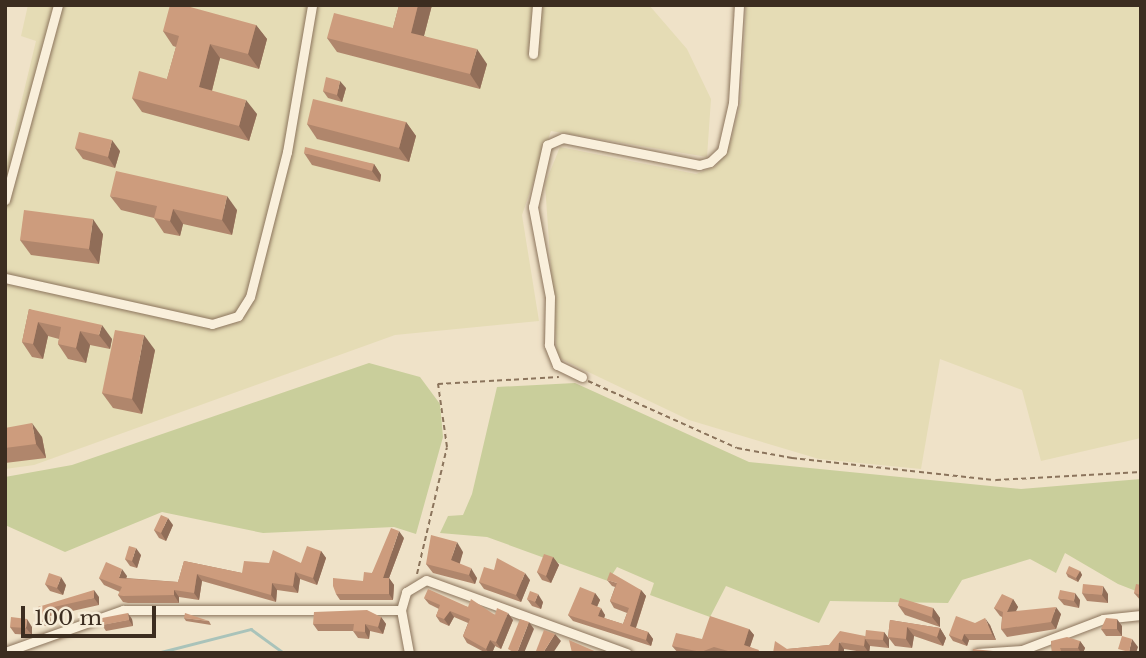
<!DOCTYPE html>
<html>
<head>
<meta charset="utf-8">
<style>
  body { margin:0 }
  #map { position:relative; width:1146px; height:658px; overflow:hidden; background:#efe2c8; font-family:"Libre Baskerville",serif }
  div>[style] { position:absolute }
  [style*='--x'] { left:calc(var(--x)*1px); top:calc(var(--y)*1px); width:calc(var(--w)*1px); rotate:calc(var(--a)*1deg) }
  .farmland>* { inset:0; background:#e5dcb5 }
  .green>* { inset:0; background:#c9ce9b }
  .stream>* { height:2.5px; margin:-1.25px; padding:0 1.25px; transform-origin:1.25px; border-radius:1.25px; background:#a9c3ba }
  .path>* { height:2px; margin-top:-1px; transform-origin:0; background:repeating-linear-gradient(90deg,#8b745c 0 5px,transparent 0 8.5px) }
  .roads { filter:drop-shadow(0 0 2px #8b745c) drop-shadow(0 0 2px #8b745c) }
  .minor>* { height:9px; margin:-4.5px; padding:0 4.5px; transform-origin:4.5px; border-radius:4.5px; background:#f9efdb }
  .wall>* { inset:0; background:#b0866c }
  .shaded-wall>* { inset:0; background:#906d58 }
  .building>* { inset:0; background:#cd9c7d }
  span { translate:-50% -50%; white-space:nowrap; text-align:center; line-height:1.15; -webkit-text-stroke:5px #f6ecd7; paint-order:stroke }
  .frame { position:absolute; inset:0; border:7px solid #3c2d20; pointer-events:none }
  .scale { position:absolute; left:21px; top:606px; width:135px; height:32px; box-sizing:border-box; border:4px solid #3c2d20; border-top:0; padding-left:9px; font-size:21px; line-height:24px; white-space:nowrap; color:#3c2d20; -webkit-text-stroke:5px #f6ecd7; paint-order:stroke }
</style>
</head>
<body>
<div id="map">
  <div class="farmland">
    <div style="clip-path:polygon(28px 5px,649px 5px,687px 49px,711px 99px,707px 157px,551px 131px,522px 215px,539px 321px,395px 335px,34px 465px,5px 469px,5px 170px,36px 41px,21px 36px)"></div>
    <div style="clip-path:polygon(746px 5px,1141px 5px,1141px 438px,1041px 461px,1022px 390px,940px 359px,921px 469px,819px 459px,689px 420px,557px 357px,545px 184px,560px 147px,696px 174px,716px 166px,730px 143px,741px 102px)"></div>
  </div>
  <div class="green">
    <div style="clip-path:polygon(369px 363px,420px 377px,440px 404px,443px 437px,416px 534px,394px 527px,263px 533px,162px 512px,65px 552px,5px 525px,5px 477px,72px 465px)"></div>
    <div style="clip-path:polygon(575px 383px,749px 462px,1021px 489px,1141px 479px,1141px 585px,1136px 591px,1118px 584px,1065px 553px,1056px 573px,1030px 559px,962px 580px,948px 603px,830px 601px,819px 623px,726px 586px,710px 617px,650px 595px,654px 583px,617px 567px,608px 581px,487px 537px,440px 533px,448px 516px,463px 515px,472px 494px,497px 387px)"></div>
  </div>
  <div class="stream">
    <div style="--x:157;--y:653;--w:97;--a:-14.3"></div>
    <div style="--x:251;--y:629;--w:41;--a:36"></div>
  </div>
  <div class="path">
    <div style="--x:588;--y:381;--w:163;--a:24.2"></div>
    <div style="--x:737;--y:448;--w:56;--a:10.3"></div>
    <div style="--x:792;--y:458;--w:205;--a:6.2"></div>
    <div style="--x:996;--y:480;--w:145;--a:-3.2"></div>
    <div style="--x:417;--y:574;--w:130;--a:-76.7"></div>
    <div style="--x:447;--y:447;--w:64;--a:-98.1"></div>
    <div style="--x:438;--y:384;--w:121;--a:-3.3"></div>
  </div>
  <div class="roads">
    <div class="minor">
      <div style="--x:533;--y:54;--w:49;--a:-85.3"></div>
      <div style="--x:5;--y:200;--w:202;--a:-74.8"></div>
      <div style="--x:5;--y:278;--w:212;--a:12.5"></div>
      <div style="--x:212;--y:324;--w:27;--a:-17"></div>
      <div style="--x:238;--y:316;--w:22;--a:-58"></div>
      <div style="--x:250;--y:297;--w:150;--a:-75.7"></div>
      <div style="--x:287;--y:152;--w:149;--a:-80.3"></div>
      <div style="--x:582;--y:377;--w:28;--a:-154"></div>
      <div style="--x:557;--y:365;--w:22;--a:-112"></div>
      <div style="--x:549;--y:345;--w:48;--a:-88.8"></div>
      <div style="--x:550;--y:297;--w:92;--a:-100.7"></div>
      <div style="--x:533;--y:207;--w:64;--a:-77.3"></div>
      <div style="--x:547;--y:145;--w:17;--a:-24"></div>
      <div style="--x:563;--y:138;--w:139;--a:11.2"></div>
      <div style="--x:699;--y:165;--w:11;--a:-15"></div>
      <div style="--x:710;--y:162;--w:16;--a:-43"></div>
      <div style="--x:722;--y:151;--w:49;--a:-77.1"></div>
      <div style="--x:733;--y:103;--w:98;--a:-86.5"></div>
      <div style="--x:5;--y:652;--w:125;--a:-19.6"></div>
      <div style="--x:123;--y:610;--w:278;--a:0"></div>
      <div style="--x:409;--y:653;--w:44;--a:-100.5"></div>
      <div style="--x:401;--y:610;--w:19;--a:-74"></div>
      <div style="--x:406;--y:592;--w:23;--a:-31"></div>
      <div style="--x:426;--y:580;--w:214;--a:20"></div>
      <div style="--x:977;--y:653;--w:45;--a:-3.8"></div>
      <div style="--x:1022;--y:650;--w:87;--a:-20.9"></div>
      <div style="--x:1103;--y:619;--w:38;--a:-6"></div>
    </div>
  </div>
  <div class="wall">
    <div style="clip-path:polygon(399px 5px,432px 5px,424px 36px,487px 64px,480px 89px,337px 52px,327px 38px,393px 28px)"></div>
    <div style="clip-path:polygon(256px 25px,267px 39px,259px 69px,220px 58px,212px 91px,257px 114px,249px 141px,142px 112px,132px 98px,167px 79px,176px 47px,173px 46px,163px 31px)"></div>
    <div style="clip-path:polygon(346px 88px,342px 102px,328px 98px,323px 91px)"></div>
    <div style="clip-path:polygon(406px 122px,416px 136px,409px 162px,317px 139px,307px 124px)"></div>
    <div style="clip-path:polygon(75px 148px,120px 151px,115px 168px,83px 159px)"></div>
    <div style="clip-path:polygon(304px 153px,374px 164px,381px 175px,380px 182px,312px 165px)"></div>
    <div style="clip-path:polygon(110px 196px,237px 210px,232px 235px,183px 224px,180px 236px,164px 233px,154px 218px,121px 210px)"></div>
    <div style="clip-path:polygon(103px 234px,99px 264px,31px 255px,20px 240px)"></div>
    <div style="clip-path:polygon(29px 309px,112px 339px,110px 349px,90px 345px,86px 363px,68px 359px,58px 344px,59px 339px,48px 336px,43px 359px,32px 357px,22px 342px)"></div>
    <div style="clip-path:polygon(155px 350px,142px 414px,113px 408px,102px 393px)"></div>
    <div style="clip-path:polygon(5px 428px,42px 437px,46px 458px,5px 463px)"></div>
    <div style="clip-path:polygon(173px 525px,166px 541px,159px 538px,154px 530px)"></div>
    <div style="clip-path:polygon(404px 538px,389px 578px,394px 585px,393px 600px,340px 600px,336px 594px,363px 581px,372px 573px)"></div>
    <div style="clip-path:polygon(321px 551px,326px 558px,317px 585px,300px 579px,298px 593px,277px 590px,276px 602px,202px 581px,199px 600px,179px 597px,179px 603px,128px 603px,123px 602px,118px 595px,120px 592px,104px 585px,99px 578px,127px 576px,126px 578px,178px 582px,184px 561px,242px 573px,269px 563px,301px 563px)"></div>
    <div style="clip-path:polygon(463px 552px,459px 564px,477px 578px,475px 584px,433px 573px,426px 564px)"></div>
    <div style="clip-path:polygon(141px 555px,137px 568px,130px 566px,125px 559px)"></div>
    <div style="clip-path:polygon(553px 557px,559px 565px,551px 583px,542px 580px,537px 572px)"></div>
    <div style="clip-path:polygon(1080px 571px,1082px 575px,1078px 582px,1068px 577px,1066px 573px)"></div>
    <div style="clip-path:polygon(530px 580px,521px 602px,484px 589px,479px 582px)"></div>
    <div style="clip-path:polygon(607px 580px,641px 590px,646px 596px,636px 628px,648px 632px,653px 639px,651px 646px,573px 621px,568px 615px,595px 593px,600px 600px,597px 607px,605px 615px,604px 618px,623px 624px,627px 613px,614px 608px,610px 601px,615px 587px,612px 586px)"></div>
    <div style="clip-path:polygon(45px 584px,66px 585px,63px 595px,50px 591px)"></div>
    <div style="clip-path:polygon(1141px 585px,1141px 601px,1134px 593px)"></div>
    <div style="clip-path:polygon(1082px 593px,1108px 594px,1108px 603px,1087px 601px)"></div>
    <div style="clip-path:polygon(99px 597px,99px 605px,50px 616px,51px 625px,44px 626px,39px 618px,38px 607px)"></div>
    <div style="clip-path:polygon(424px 598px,468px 607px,513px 620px,501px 649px,495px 646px,492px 653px,486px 653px,467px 643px,463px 636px,468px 623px,454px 617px,449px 626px,440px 622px,436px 616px,439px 609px,429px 604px)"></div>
    <div style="clip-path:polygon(1058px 598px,1080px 600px,1079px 608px,1064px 605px)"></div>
    <div style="clip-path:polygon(527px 599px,543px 602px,541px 609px,532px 606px)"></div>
    <div style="clip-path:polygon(1013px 599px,1018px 607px,1016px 611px,1061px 614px,1056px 629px,1007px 637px,1001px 629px,1002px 617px,1000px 616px,994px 608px)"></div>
    <div style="clip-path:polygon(898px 605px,933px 608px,940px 618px,940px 627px,905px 615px)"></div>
    <div style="clip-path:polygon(381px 617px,386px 624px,383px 634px,370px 631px,369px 639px,358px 638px,353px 631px,318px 631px,313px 624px)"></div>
    <div style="clip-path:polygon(184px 618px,209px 621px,211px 625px,186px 621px)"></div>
    <div style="clip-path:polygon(132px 619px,133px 626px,106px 631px,102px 625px)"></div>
    <div style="clip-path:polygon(890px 620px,940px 628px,946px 638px,943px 646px,914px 636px,912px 648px,895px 646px,888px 637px)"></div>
    <div style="clip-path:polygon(975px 623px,990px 625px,996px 640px,969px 640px,967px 646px,953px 641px,949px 635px)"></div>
    <div style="clip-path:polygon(1122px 626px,1122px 636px,1106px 636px,1101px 629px)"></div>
    <div style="clip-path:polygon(10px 627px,32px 627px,32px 635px,15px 634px)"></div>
    <div style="clip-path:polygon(749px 629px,754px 635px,750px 647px,761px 653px,678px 653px,672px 646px)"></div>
    <div style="clip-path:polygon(884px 632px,889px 639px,889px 648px,870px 646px,869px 653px,844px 649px,844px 653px,773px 653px,787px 649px,829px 645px)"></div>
    <div style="clip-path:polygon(1051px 641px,1080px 641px,1085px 648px,1083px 653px,1052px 653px)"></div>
  </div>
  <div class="shaded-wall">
    <div style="clip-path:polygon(418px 5px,432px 5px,421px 47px,411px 33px)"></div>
    <div style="clip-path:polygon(256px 25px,267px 39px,259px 69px,248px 54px)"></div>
    <div style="clip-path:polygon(210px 44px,220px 58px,209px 102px,199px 87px)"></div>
    <div style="clip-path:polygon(477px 49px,487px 64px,480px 89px,470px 74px)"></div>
    <div style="clip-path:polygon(340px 81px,346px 88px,342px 102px,337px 95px)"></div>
    <div style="clip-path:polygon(246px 100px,257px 114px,249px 141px,239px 126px)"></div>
    <div style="clip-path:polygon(406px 122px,416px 136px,409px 162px,399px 148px)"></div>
    <div style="clip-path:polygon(112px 140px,120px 151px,115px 168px,108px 157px)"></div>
    <div style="clip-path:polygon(374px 164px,381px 175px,380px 182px,372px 171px)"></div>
    <div style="clip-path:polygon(227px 196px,237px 210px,232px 235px,222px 220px)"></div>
    <div style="clip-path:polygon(173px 209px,183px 224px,180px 236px,170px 221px)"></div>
    <div style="clip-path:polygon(93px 219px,103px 234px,99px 264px,89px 249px)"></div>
    <div style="clip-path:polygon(38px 322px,48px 336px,43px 359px,33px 344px)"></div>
    <div style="clip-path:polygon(102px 325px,112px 339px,110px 349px,99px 335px)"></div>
    <div style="clip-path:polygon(80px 331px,90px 345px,86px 363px,76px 348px)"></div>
    <div style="clip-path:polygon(144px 335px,155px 350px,142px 414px,132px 399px)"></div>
    <div style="clip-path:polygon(32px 423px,42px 437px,46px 458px,36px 444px)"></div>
    <div style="clip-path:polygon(168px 518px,173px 525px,166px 541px,161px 533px)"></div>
    <div style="clip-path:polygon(399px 531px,404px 538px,389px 578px,394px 585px,393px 600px,389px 594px,383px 578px)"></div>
    <div style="clip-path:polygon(457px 542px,463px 552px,458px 570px,451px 560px)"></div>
    <div style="clip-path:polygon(136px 548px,141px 555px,137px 568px,132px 561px)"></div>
    <div style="clip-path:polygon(321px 551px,326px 558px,317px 585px,313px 578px)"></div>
    <div style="clip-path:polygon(553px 557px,559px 565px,551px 583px,546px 576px)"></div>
    <div style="clip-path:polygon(471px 568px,477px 578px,475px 584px,469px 575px)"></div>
    <div style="clip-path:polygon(122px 569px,127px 576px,124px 585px,119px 578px)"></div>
    <div style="clip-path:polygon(1080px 571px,1082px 575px,1078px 582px,1076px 578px)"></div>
    <div style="clip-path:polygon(295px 572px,300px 579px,298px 593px,293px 586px)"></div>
    <div style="clip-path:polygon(525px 573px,530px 580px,521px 602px,516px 595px)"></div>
    <div style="clip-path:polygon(197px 574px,202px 581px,199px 600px,194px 593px)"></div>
    <div style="clip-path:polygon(61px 577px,66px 585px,63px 595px,57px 588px)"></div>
    <div style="clip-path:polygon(272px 583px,277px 590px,276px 602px,271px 595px)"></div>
    <div style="clip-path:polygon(1103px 586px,1108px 594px,1108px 603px,1102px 595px)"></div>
    <div style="clip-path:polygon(94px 590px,99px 597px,99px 605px,94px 598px)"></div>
    <div style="clip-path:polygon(174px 590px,179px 597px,179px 603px,174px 595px)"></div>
    <div style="clip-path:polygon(641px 590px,646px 596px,634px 633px,630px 626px)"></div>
    <div style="clip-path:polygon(595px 593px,600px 600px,595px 611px,591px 604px)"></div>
    <div style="clip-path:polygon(1075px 593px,1080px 600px,1079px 608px,1074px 601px)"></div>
    <div style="clip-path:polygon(538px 594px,543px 602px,541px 609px,535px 602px)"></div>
    <div style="clip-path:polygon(1013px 599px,1018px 607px,1012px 619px,1007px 612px)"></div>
    <div style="clip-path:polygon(1056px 607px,1061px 614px,1056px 629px,1051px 622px)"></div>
    <div style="clip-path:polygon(601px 608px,605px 615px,603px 622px,598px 616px)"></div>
    <div style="clip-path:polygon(933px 608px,940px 618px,940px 627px,932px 617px)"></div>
    <div style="clip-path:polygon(45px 609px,50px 616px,51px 625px,46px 618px)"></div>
    <div style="clip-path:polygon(450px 611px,454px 617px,449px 626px,444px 619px)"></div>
    <div style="clip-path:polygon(128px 613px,132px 619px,133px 626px,129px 620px)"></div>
    <div style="clip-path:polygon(508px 613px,513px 620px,501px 649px,496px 642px)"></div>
    <div style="clip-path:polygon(381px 617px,386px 624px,383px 634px,378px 627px)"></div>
    <div style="clip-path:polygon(985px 618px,990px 625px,996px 640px,992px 634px)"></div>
    <div style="clip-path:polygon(27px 619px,32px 627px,32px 635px,26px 628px)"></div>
    <div style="clip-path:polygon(1117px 619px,1122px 626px,1122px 636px,1117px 629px)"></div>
    <div style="clip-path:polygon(529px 622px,534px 629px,524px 653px,517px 653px)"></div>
    <div style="clip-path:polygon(365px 624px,370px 631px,369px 639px,365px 632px)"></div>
    <div style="clip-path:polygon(907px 627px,914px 636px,912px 648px,906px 639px)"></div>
    <div style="clip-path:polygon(940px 628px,946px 638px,943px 646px,937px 637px)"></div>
    <div style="clip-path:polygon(749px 629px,754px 635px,748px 652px,744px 645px)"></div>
    <div style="clip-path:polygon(648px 632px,653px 639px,651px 646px,646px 640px)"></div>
    <div style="clip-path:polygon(884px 632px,889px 639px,889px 648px,883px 640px)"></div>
    <div style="clip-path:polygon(555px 634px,561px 641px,553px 653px,543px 653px)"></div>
    <div style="clip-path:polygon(964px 634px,969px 640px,967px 646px,962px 640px)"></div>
    <div style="clip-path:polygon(865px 639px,870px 646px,869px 653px,864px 646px)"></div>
    <div style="clip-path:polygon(1132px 639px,1138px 647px,1136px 653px,1129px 653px,1129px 652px)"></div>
    <div style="clip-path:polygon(490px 640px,495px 646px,492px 653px,489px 653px,486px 649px)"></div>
    <div style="clip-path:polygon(1080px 641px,1085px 648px,1083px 653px,1081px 653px,1078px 648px)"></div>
    <div style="clip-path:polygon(839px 642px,844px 649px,844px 653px,838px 653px)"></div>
  </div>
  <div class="building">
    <div style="clip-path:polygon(170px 5px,183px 5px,256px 25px,248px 54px,210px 44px,199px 87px,246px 100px,239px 126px,132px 98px,139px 71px,167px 79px,179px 36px,163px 31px)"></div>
    <div style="clip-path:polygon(399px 5px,418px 5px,411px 33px,477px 49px,470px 74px,327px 38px,334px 13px,393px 28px)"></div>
    <div style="clip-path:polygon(326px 77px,340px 81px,337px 95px,323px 91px)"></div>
    <div style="clip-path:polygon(313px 99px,406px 122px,399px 148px,307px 124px)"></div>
    <div style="clip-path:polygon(79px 132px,112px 140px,108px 157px,75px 148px)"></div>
    <div style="clip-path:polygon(305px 147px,374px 164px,372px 171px,304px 153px)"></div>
    <div style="clip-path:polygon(116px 171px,227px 196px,222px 220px,173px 209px,170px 221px,154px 218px,157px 206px,110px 196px)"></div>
    <div style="clip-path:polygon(24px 210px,93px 219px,89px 249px,20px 240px)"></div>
    <div style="clip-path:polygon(29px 309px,102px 325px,99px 335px,80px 331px,76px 348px,58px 344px,61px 327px,38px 322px,33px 344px,22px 342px)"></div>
    <div style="clip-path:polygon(115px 330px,144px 335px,132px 399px,102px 393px)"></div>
    <div style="clip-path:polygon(32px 423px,36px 444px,5px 448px,5px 428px)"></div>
    <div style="clip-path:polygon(161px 515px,168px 518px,161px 533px,154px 530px)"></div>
    <div style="clip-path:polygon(391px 528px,399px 531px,383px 578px,389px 578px,389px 594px,336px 594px,333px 586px,333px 578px,363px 581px,364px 572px,372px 573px)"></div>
    <div style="clip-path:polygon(431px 535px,457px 542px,451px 560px,471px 568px,469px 575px,426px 564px)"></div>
    <div style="clip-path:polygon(129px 546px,136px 548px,132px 561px,125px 559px)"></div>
    <div style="clip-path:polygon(307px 546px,321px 551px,313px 578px,295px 572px,293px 586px,272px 583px,271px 595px,197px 574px,194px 593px,174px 590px,174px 595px,123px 596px,118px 595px,122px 587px,99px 578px,106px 562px,122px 569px,119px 578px,178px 582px,184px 561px,242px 573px,244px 561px,269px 563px,273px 550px,301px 563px)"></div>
    <div style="clip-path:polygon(544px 554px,553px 557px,546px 576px,537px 572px)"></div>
    <div style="clip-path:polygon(497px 558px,525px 573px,516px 595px,479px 582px,484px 567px,494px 570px)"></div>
    <div style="clip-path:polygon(1069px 566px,1080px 571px,1076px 578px,1066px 573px)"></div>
    <div style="clip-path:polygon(610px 572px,641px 590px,630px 626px,648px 632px,646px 640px,568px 615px,580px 587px,595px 593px,591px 604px,601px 608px,598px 616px,623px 624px,629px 608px,610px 601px,617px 583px,607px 580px)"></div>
    <div style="clip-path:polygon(49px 573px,61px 577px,57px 588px,45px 584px)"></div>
    <div style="clip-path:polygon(1083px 584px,1103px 586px,1102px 595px,1082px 593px)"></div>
    <div style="clip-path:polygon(1136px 584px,1141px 585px,1141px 595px,1134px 593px)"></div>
    <div style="clip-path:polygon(428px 589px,468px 607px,471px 599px,495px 615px,497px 608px,508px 613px,496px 642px,490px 640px,486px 649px,463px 636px,470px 619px,450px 611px,444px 619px,436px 616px,440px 605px,424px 598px)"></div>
    <div style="clip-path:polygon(94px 590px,94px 598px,45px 609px,46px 618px,39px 618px,38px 607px)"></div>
    <div style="clip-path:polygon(1060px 590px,1075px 593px,1074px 601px,1058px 598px)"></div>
    <div style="clip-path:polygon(530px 591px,538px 594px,535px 602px,527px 599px)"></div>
    <div style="clip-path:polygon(1002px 594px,1013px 599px,1007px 612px,1056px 607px,1051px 622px,1001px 629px,1003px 612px,994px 608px)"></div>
    <div style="clip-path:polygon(900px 598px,933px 608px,932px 617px,898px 605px)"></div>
    <div style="clip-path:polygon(367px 610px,381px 617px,378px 627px,365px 624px,365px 632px,353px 631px,354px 624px,313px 624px,314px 612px)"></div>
    <div style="clip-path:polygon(128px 613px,129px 620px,102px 625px,102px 618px)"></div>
    <div style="clip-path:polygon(185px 613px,209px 621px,184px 618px)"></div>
    <div style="clip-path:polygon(710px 616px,749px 629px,744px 645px,759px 650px,758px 653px,735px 653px,714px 647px,701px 652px,672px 646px,676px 633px,702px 639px)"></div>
    <div style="clip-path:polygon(956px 616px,975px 623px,985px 618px,992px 634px,964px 634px,962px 640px,949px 635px)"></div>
    <div style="clip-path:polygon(11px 617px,27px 619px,26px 628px,10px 627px)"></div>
    <div style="clip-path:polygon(1106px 618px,1117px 619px,1117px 629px,1101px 629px)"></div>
    <div style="clip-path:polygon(520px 619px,529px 622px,517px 653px,515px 653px,508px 649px)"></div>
    <div style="clip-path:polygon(890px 620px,940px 628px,937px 637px,907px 627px,906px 639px,888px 637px)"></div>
    <div style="clip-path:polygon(544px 630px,555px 634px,543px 653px,539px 653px,536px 651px)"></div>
    <div style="clip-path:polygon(866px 630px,884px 632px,883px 640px,865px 639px)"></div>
    <div style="clip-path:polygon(840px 631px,865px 636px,864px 646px,839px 642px,838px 653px,820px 651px,820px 653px,773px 653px,775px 641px,787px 649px,829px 645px)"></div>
    <div style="clip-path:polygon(1122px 636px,1132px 639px,1129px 652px,1118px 649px)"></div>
    <div style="clip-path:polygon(1067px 637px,1080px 641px,1078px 648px,1060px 648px,1062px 653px,1052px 653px,1051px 641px)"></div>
    <div style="clip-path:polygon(569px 640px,599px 653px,572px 653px)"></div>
    <div style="clip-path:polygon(973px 649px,993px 651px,993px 653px,973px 653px)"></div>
  </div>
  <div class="frame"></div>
  <div class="scale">100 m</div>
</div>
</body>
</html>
